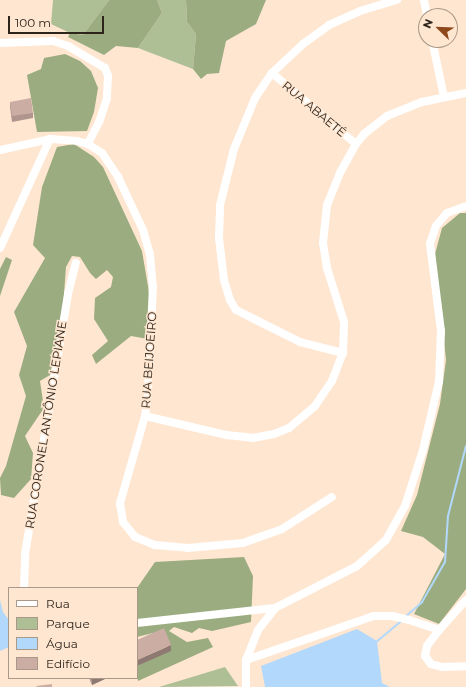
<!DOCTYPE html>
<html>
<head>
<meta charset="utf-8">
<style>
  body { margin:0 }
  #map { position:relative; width:466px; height:687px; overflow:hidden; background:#fee6d0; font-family:Montserrat,sans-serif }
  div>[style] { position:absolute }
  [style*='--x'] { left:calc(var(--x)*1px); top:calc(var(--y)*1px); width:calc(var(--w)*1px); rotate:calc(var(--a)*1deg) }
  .green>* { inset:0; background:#aebf95 }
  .forest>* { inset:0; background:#9bac80 }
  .water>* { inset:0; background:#b2d8fb }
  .stream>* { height:2px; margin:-1px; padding:0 1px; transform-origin:1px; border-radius:1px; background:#b2d8fb }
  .minor>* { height:8px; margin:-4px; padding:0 4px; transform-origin:4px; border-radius:4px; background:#fff }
  .wall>* { inset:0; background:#af958d }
  .shaded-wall>* { inset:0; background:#8f7973 }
  .building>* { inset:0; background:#ccada4 }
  span { translate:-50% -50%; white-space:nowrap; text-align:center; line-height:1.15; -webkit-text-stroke:3px #fee6d0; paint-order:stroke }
  .street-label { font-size:12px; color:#2d241c }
  .legend { position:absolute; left:8px; top:587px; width:130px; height:92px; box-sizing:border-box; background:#fee6d0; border:1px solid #aa9888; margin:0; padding:5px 7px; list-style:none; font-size:12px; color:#2d241c }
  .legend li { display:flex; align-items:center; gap:8px; height:20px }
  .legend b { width:20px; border:1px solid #aa9888 }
  .north { position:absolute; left:418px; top:8px; width:40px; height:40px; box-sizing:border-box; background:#fee6d0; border:1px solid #aa9888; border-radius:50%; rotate:293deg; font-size:11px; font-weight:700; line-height:16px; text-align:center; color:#2d241c }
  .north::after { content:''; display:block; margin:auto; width:14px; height:18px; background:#8d491c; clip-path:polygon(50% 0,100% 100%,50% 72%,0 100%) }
  .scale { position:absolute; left:8px; top:16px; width:96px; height:18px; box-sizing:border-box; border:2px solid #2d241c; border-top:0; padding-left:5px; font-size:12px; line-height:14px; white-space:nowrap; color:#2d241c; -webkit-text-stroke:3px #fee6d0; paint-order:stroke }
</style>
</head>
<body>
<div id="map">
  <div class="green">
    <div style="clip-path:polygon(53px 0,109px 0,83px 35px,70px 33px,51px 24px)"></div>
    <div style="clip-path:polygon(157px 0,186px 0,187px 22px,196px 34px,193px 69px,138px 48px,162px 13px)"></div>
    <div style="clip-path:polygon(225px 667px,238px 686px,159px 687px)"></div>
  </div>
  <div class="forest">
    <div style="clip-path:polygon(109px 0,157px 0,162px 13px,138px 48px,116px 46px,104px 55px,68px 37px,70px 33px,83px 35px)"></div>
    <div style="clip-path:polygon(186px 0,266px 0,256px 24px,226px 41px,219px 73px,207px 74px,201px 79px,193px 69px,196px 34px,187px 22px)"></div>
    <div style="clip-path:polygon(65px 54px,80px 61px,91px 71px,98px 88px,94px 112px,87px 131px,37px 132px,27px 75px,41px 69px,44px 58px)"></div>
    <div style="clip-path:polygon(74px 144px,94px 157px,103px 167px,142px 251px,148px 286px,151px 311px,148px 339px,131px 336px,96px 364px,92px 355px,108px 341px,94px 319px,95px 298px,111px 287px,113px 277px,107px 270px,96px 279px,90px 273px,80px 257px,72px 256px,66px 267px,62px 321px,50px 375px,40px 381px,44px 408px,25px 436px,33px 453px,31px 479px,14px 498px,1px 495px,0 478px,6px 466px,26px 396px,19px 375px,27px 346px,14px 312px,45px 258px,33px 245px,42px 187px,57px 147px)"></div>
    <div style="clip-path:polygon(460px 213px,466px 213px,466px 589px,439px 624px,414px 614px,445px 554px,423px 537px,401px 531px,417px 495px,440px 404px,446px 360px,435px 254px,442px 228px)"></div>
    <div style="clip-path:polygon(6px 257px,12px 260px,0 296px,0 269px)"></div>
    <div style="clip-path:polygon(244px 557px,253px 576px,251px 622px,212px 631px,199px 628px,192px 633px,174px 627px,169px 631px,187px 642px,208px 638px,213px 647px,138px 681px,137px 666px,169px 649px,157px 632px,137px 637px,137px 588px,155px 562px)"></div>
  </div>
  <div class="water">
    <div style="clip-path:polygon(0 600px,3px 612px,9px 620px,9px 647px,0 651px)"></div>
    <div style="clip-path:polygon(357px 629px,377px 641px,382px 683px,390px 687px,265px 687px,261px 666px)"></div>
  </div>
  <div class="stream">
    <div style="--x:405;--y:617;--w:23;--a:-41"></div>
    <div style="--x:422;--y:602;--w:46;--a:-60.1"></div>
    <div style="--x:445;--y:562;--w:46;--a:-86.3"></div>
    <div style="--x:448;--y:516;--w:72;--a:-75.6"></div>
    <div style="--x:375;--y:643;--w:34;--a:-40"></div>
  </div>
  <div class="minor">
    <div style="--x:424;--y:0;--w:16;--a:79"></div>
    <div style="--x:432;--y:40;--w:58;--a:78.1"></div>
    <div style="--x:0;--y:43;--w:53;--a:-2.2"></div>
    <div style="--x:53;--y:41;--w:16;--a:18"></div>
    <div style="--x:68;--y:46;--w:43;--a:30.7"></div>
    <div style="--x:105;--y:68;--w:9;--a:69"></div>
    <div style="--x:108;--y:76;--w:22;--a:93"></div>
    <div style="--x:107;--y:98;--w:25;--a:108"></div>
    <div style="--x:99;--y:122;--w:25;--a:117"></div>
    <div style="--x:272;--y:73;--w:110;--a:40.2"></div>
    <div style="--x:0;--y:150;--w:51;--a:-12.4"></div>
    <div style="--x:50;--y:139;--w:27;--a:4"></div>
    <div style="--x:77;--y:141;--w:11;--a:15"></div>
    <div style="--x:88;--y:144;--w:17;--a:33"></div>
    <div style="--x:102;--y:153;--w:29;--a:56"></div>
    <div style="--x:118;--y:177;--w:59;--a:64.7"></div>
    <div style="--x:143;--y:230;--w:25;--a:74"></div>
    <div style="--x:150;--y:254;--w:32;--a:85"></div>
    <div style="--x:153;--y:286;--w:107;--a:92.7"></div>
    <div style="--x:148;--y:393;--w:23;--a:97"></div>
    <div style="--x:145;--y:416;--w:91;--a:106"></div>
    <div style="--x:120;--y:503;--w:19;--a:81"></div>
    <div style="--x:123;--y:522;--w:19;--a:51"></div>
    <div style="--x:135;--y:537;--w:22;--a:22"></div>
    <div style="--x:155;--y:545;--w:33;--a:5"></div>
    <div style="--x:188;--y:548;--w:55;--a:-5.2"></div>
    <div style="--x:243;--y:543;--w:41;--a:-19.7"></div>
    <div style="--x:282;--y:529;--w:59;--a:-32.6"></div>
    <div style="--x:0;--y:248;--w:120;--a:-65.4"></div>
    <div style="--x:343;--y:353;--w:44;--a:-165.7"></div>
    <div style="--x:300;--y:342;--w:72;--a:-153.4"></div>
    <div style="--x:236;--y:310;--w:12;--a:-121"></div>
    <div style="--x:230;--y:300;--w:21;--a:-107"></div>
    <div style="--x:224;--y:280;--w:42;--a:-96.8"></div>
    <div style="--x:219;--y:238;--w:33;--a:-88"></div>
    <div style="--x:220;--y:205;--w:58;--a:-76"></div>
    <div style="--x:234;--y:149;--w:55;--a:-67.6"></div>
    <div style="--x:255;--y:98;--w:30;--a:-56"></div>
    <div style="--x:272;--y:73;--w:42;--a:-43.1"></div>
    <div style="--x:303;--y:44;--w:32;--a:-36"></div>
    <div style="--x:329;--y:25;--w:34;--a:-24"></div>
    <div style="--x:360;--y:11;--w:39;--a:-17"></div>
    <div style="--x:145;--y:416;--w:83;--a:13.2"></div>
    <div style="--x:226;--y:435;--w:27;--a:6"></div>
    <div style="--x:253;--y:438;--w:21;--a:-11"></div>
    <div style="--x:274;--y:434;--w:16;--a:-22"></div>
    <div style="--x:289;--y:428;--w:34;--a:-40"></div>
    <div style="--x:315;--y:406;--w:30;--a:-56"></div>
    <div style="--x:332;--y:381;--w:30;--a:-69"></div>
    <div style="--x:343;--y:353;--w:31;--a:-88"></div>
    <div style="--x:344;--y:322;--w:57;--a:-107.5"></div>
    <div style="--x:327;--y:268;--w:25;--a:-99"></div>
    <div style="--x:323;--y:243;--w:38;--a:-84"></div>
    <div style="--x:327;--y:205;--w:37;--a:-68"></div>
    <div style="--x:341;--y:171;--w:31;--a:-61"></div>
    <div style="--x:356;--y:144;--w:13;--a:-51"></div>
    <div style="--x:364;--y:134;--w:29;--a:-38"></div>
    <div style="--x:387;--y:116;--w:38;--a:-22"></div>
    <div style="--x:422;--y:102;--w:45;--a:-11.6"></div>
    <div style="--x:24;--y:588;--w:34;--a:-88"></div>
    <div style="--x:25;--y:554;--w:264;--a:-80.6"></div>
    <div style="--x:68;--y:294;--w:32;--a:-76"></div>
    <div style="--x:466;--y:600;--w:40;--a:132"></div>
    <div style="--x:439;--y:630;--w:20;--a:127"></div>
    <div style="--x:427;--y:646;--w:10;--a:101"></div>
    <div style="--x:425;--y:656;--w:10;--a:53"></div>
    <div style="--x:431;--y:664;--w:11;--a:15"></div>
    <div style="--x:442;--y:667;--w:24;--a:-2"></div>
    <div style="--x:137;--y:623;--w:139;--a:-6.2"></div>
    <div style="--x:246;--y:660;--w:135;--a:-19"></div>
    <div style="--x:374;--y:616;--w:18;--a:0"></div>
    <div style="--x:392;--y:616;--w:17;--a:13"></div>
    <div style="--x:409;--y:620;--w:32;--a:18"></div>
    <div style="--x:246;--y:687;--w:27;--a:-90"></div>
    <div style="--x:246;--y:660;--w:32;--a:-68"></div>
    <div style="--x:258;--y:630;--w:28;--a:-52"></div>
    <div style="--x:275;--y:608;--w:92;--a:-27.1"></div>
    <div style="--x:357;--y:566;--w:39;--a:-42"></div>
    <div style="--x:386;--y:540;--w:39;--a:-61"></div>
    <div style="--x:405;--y:506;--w:59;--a:-72.2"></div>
    <div style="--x:423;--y:450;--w:71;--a:-76.9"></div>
    <div style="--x:439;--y:381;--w:50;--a:-87.7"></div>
    <div style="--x:441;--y:331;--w:88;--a:-97.2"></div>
    <div style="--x:430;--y:244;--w:19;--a:-72"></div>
    <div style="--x:436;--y:226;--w:17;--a:-50"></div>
    <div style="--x:447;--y:213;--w:20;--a:-20"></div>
  </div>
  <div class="wall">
    <div style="clip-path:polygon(10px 102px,33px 113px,33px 118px,12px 122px,10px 107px)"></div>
    <div style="clip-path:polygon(89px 678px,107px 678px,92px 685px)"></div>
  </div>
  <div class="shaded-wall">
    <div style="clip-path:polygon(171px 645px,171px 651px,137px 666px,137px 660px)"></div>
    <div style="clip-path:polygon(93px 678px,107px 678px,92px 685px,92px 679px)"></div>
  </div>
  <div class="building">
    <div style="clip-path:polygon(31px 98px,33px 113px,12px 116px,10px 102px)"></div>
    <div style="clip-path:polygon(164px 628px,171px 645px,137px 660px,137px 640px)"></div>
    <div style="clip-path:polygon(52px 684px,52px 687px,37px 687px,36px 686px)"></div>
  </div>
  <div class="street-label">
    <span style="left:314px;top:109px;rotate:40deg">RUA ABAETÉ</span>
    <span style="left:149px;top:360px;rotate:-86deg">RUA BEIJOEIRO</span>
    <span style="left:46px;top:425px;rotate:-81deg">RUA CORONEL ANTÔNIO LEPIANE</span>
  </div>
  <ul class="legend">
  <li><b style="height:5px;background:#fff"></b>Rua</li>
  <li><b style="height:11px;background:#aebf95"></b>Parque</li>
  <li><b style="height:11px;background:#b2d8fb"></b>Água</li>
  <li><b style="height:11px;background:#ccada4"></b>Edifício</li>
  </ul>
  <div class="north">N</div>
  <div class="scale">100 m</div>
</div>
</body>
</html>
